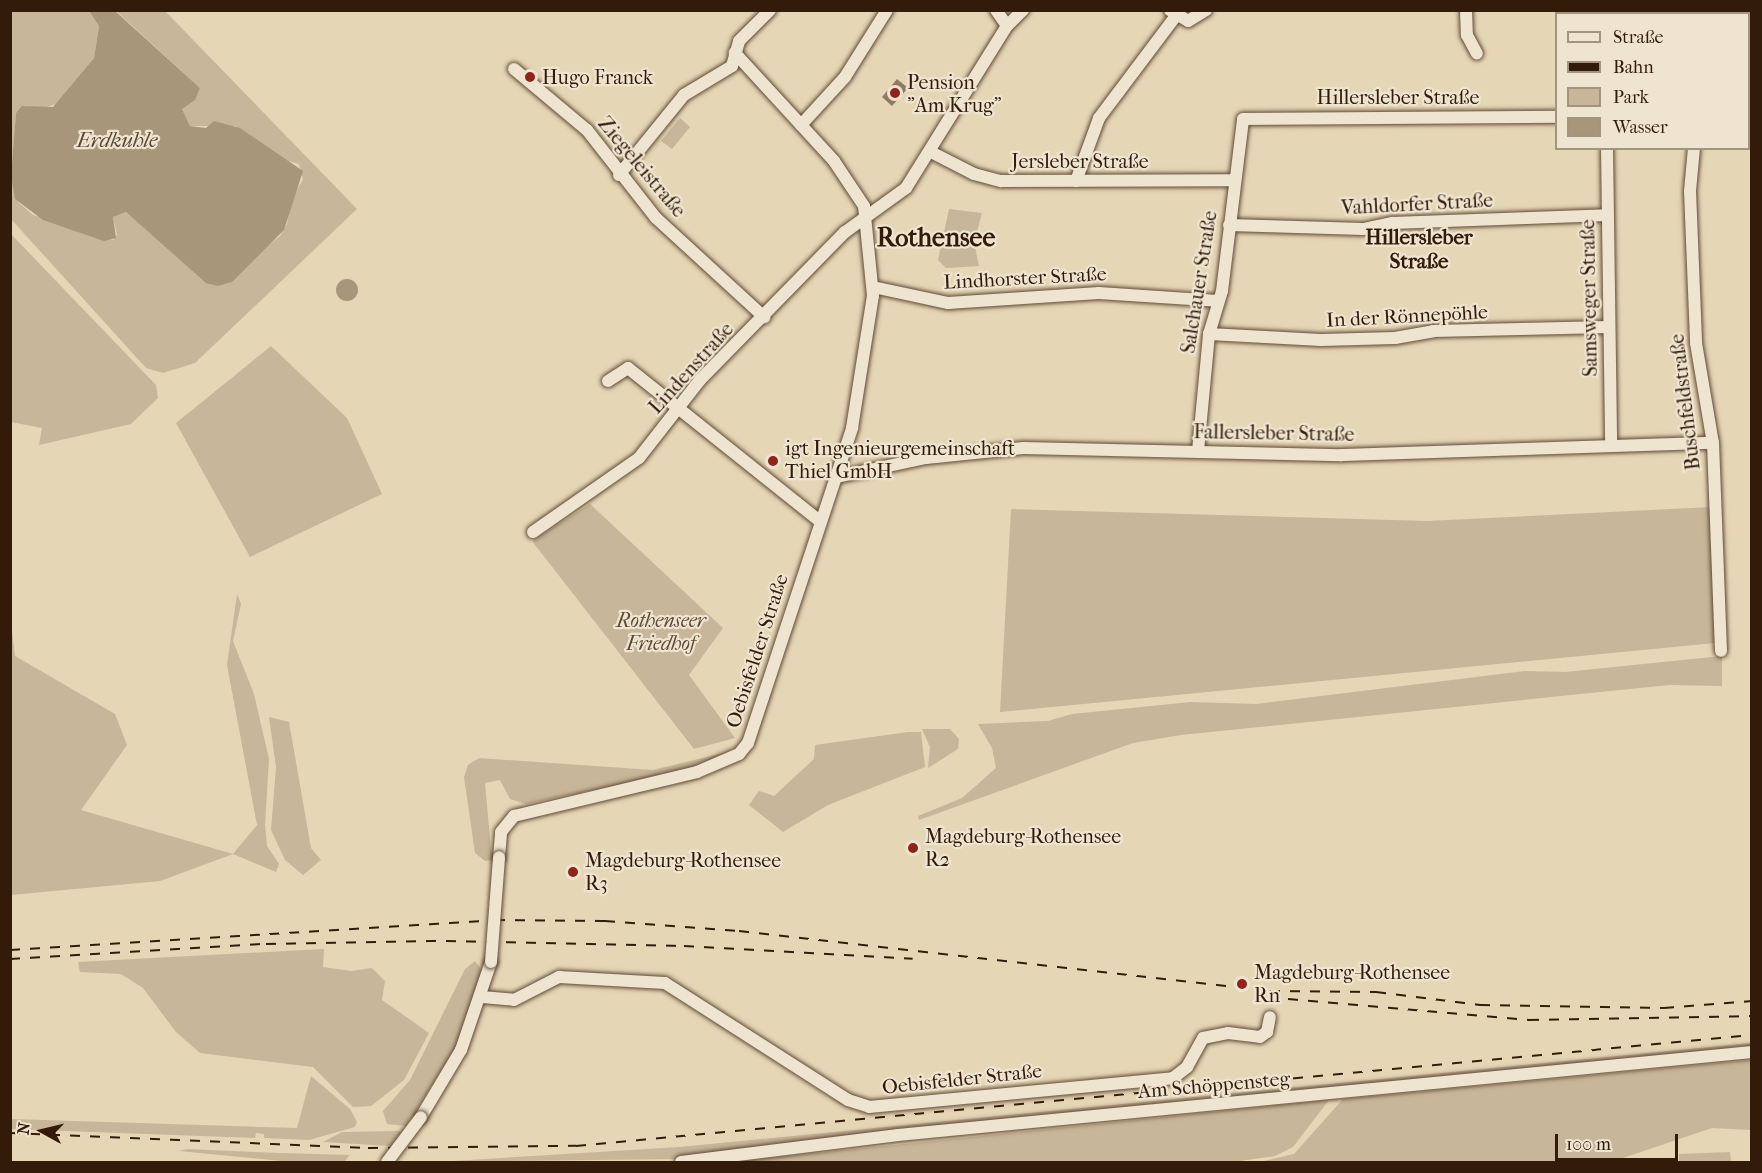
<!DOCTYPE html>
<html>
<head>
<meta charset="utf-8">
<style>
  body { margin:0 }
  #map { position:relative; width:1762px; height:1173px; overflow:hidden; background:#e5d6b6; font-family:"IM FELL French Canon",serif }
  div>[style] { position:absolute }
  [style*='--x'] { left:calc(var(--x)*1px); top:calc(var(--y)*1px); width:calc(var(--w)*1px); rotate:calc(var(--a)*1deg) }
  .green>* { inset:0; background:#c7b699 }
  .water>* { inset:0; background:#a8967b }
  .round { border-radius:50% }
  .building>* { inset:0; background:#907c63 }
  .roads { filter:drop-shadow(0 0 2px #604a34) drop-shadow(0 0 2px #604a34) }
  .minor>* { height:12px; margin:-6px; padding:0 6px; transform-origin:6px; border-radius:6px; background:#eee4d0 }
  .rail>* { height:2px; margin-top:-1px; transform-origin:0; background:repeating-linear-gradient(90deg,#331b09 0 10px,transparent 0 20px) }
  .bridges { filter:drop-shadow(0 0 2px #604a34) drop-shadow(0 0 2px #604a34) }
  .minor-bridge>* { height:12px; margin:-6px; padding:0 6px; transform-origin:6px; border-radius:6px; background:#eee4d0 }
  .dots>* { width:16px; height:16px; translate:-50% -50%; box-sizing:border-box; border:3px solid #eee4d0; border-radius:50% }
  span { translate:-50% -50%; white-space:nowrap; text-align:center; line-height:1.15; -webkit-text-stroke:4.5px #eee4d0; paint-order:stroke }
  .poi-label { font-size:20px; color:#331b09 }
  .left { translate:0 -50%; text-align:left }
  .street-label { font-size:20px; color:#331b09 }
  .park-label { font-size:20px; color:#5f4a34; font-style:italic }
  .water-label { font-size:21px; color:#5c4631; font-style:italic }
  .neighbourhood-label { font-size:21px; color:#331b09; font-weight:700 }
  .district-label { font-size:26px; color:#331b09; font-weight:700 }
  .frame { position:absolute; inset:0; border:12px solid #331b09; pointer-events:none }
  .legend { position:absolute; left:1555px; top:12px; width:195px; height:138px; box-sizing:border-box; background:#eee4d0; border:2px solid #a39480; margin:0; padding:8px 10px; list-style:none; font-size:18px; color:#331b09 }
  .legend li { display:flex; align-items:center; gap:12px; height:30px }
  .legend b { width:30px; border:2px solid #a39480 }
  .north { position:absolute; left:12px; top:1101px; width:60px; height:60px; -webkit-text-stroke:4px #eee4d0; paint-order:stroke; rotate:278deg; font-size:16px; font-weight:700; line-height:24px; text-align:center; color:#331b09 }
  .north::after { content:''; display:block; margin:auto; width:21px; height:27px; background:#331b09; clip-path:polygon(50% 0,100% 100%,50% 72%,0 100%) }
  .scale { position:absolute; left:1555px; top:1134px; width:123px; height:27px; box-sizing:border-box; border:3px solid #331b09; border-top:0; padding-left:8px; font-size:18px; line-height:21px; white-space:nowrap; color:#331b09; -webkit-text-stroke:4px #eee4d0; paint-order:stroke }
</style>
</head>
<body>
<div id="map">
  <div class="green">
    <div style="clip-path:polygon(11px 10px,89px 11px,99px 26px,94px 58px,56px 104px,41px 109px,25px 106px,16px 113px,11px 175px,18px 202px,33px 215px,113px 240px,117px 235px,113px 217px,126px 212px,218px 286px,280px 236px,287px 224px,292px 197px,303px 180px,299px 164px,278px 158px,235px 126px,190px 126px,182px 109px,200px 88px,115px 10px,165px 11px,357px 209px,195px 363px,163px 373px,146px 368px,11px 219px)"></div>
    <div style="clip-path:polygon(680px 118px,690px 127px,672px 149px,661px 141px)"></div>
    <div style="clip-path:polygon(949px 209px,982px 213px,974px 243px,979px 266px,946px 268px,938px 260px)"></div>
    <div style="clip-path:polygon(10px 233px,156px 385px,158px 398px,131px 424px,39px 445px,42px 428px,11px 422px)"></div>
    <div style="clip-path:polygon(271px 346px,347px 418px,382px 494px,250px 557px,176px 423px)"></div>
    <div style="clip-path:polygon(590px 504px,723px 628px,689px 675px,735px 738px,694px 749px,532px 541px)"></div>
    <div style="clip-path:polygon(1712px 507px,1715px 643px,1000px 712px,1011px 509px,1427px 521px)"></div>
    <div style="clip-path:polygon(237px 594px,241px 604px,233px 641px,254px 694px,269px 759px,265px 825px,267px 846px,279px 864px,276px 872px,233px 854px,160px 881px,11px 895px,11px 623px,15px 656px,115px 714px,127px 745px,81px 810px,233px 854px,257px 825px,227px 665px)"></div>
    <div style="clip-path:polygon(1722px 656px,1722px 686px,1669px 685px,1181px 735px,1133px 743px,919px 820px,918px 816px,962px 798px,996px 768px,992px 748px,978px 724px,1048px 721px,1072px 714px,1191px 702px,1256px 704px,1525px 671px,1565px 672px)"></div>
    <div style="clip-path:polygon(269px 717px,289px 722px,311px 848px,321px 860px,303px 875px,285px 860px,271px 830px,276px 767px)"></div>
    <div style="clip-path:polygon(922px 729px,950px 729px,959px 739px,958px 749px,928px 768px,930px 747px)"></div>
    <div style="clip-path:polygon(908px 732px,921px 732px,925px 767px,828px 805px,783px 832px,749px 805px,759px 791px,774px 796px,814px 759px,815px 745px)"></div>
    <div style="clip-path:polygon(728px 752px,679px 772px,526px 804px,510px 799px,500px 780px,485px 783px,492px 860px,485px 861px,475px 853px,464px 777px,468px 765px,479px 758px,653px 770px)"></div>
    <div style="clip-path:polygon(324px 949px,323px 967px,351px 971px,372px 968px,385px 981px,382px 1000px,429px 1033px,404px 1080px,371px 1106px,353px 1107px,313px 1067px,200px 1053px,176px 1032px,143px 988px,121px 974px,80px 972px,78px 962px)"></div>
    <div style="clip-path:polygon(475px 961px,483px 972px,458px 1044px,406px 1126px,387px 1124px,383px 1111px,410px 1080px,465px 969px)"></div>
    <div style="clip-path:polygon(1751px 1043px,1751px 1049px,772px 1144px,680px 1159px,436px 1162px,679px 1147px)"></div>
    <div style="clip-path:polygon(1751px 1060px,1751px 1130px,1712px 1128px,1611px 1162px,1259px 1162px,1294px 1154px,1343px 1099px)"></div>
    <div style="clip-path:polygon(311px 1076px,350px 1109px,357px 1122px,355px 1127px,309px 1140px,264px 1138px,264px 1134px,256px 1133px,255px 1138px,11px 1129px,11px 1119px,297px 1128px)"></div>
    <div style="clip-path:polygon(1329px 1100px,1293px 1147px,1275px 1156px,1232px 1162px,731px 1162px)"></div>
    <div style="clip-path:polygon(342px 1132px,397px 1131px,402px 1132px,391px 1146px,323px 1142px)"></div>
    <div style="clip-path:polygon(187px 1149px,279px 1153px,350px 1155px,344px 1162px,292px 1162px,179px 1151px)"></div>
    <div style="clip-path:polygon(1730px 1152px,1731px 1162px,1679px 1162px,1679px 1154px)"></div>
  </div>
  <div class="water">
    <div style="clip-path:polygon(89px 11px,115px 11px,200px 88px,195px 100px,182px 109px,190px 126px,206px 128px,214px 121px,240px 128px,303px 171px,284px 230px,232px 282px,218px 286px,206px 283px,126px 212px,113px 217px,116px 238px,104px 241px,43px 220px,15px 199px,11px 175px,16px 113px,22px 106px,53px 107px,94px 58px,99px 26px)"></div>
    <div class="round" style="left:336px;top:279px;width:22px;height:22px"></div>
  </div>
  <div class="building">
    <div style="clip-path:polygon(897px 79px,908px 88px,892px 106px,882px 97px)"></div>
  </div>
  <div class="roads">
    <div class="minor">
      <div style="--x:996;--y:10;--w:19;--a:55"></div>
      <div style="--x:1170;--y:10;--w:21;--a:31"></div>
      <div style="--x:1188;--y:21;--w:21;--a:-31"></div>
      <div style="--x:1466;--y:10;--w:25;--a:88"></div>
      <div style="--x:1467;--y:35;--w:21;--a:62"></div>
      <div style="--x:1710;--y:14;--w:4;--a:-76"></div>
      <div style="--x:514;--y:69;--w:95;--a:39.9"></div>
      <div style="--x:587;--y:130;--w:112;--a:51.9"></div>
      <div style="--x:656;--y:218;--w:147;--a:42.5"></div>
      <div style="--x:801;--y:125;--w:65;--a:-47.5"></div>
      <div style="--x:845;--y:77;--w:79;--a:-57.9"></div>
      <div style="--x:1748;--y:132;--w:4;--a:27"></div>
      <div style="--x:1607;--y:148;--w:298;--a:89.2"></div>
      <div style="--x:1694;--y:148;--w:43;--a:95.3"></div>
      <div style="--x:1690;--y:191;--w:152;--a:87.7"></div>
      <div style="--x:1696;--y:343;--w:101;--a:80.4"></div>
      <div style="--x:1713;--y:443;--w:208;--a:87.8"></div>
      <div style="--x:931;--y:152;--w:48;--a:27.1"></div>
      <div style="--x:974;--y:174;--w:28;--a:15"></div>
      <div style="--x:1001;--y:181;--w:233;--a:-0.2"></div>
      <div style="--x:619;--y:175;--w:103;--a:-50.9"></div>
      <div style="--x:684;--y:95;--w:56;--a:-31.1"></div>
      <div style="--x:732;--y:66;--w:26;--a:-74"></div>
      <div style="--x:739;--y:41;--w:44;--a:-45"></div>
      <div style="--x:1076;--y:181;--w:67;--a:-69.9"></div>
      <div style="--x:1099;--y:118;--w:128;--a:-53"></div>
      <div style="--x:1229;--y:225;--w:134;--a:1.7"></div>
      <div style="--x:1363;--y:229;--w:30;--a:-12"></div>
      <div style="--x:1392;--y:223;--w:215;--a:-2.1"></div>
      <div style="--x:873;--y:287;--w:77;--a:12"></div>
      <div style="--x:948;--y:303;--w:151;--a:-3.8"></div>
      <div style="--x:1099;--y:293;--w:119;--a:3.8"></div>
      <div style="--x:1209;--y:334;--w:112;--a:3.1"></div>
      <div style="--x:1321;--y:340;--w:74;--a:-1.5"></div>
      <div style="--x:1395;--y:338;--w:39;--a:-10"></div>
      <div style="--x:1433;--y:331;--w:175;--a:-1.3"></div>
      <div style="--x:608;--y:381;--w:24;--a:-33"></div>
      <div style="--x:628;--y:368;--w:246;--a:38.6"></div>
      <div style="--x:1198;--y:451;--w:118;--a:-84.6"></div>
      <div style="--x:1209;--y:334;--w:45;--a:-73.2"></div>
      <div style="--x:1222;--y:291;--w:173;--a:-83"></div>
      <div style="--x:1243;--y:119;--w:313;--a:-0.4"></div>
      <div style="--x:837;--y:477;--w:91;--a:-12.1"></div>
      <div style="--x:926;--y:458;--w:98;--a:-5.9"></div>
      <div style="--x:1023;--y:448;--w:319;--a:1.3"></div>
      <div style="--x:1342;--y:455;--w:371;--a:-1.9"></div>
      <div style="--x:533;--y:532;--w:129;--a:-34.9"></div>
      <div style="--x:639;--y:458;--w:99;--a:-52"></div>
      <div style="--x:700;--y:380;--w:207;--a:-45.6"></div>
      <div style="--x:845;--y:232;--w:75;--a:-35.8"></div>
      <div style="--x:906;--y:188;--w:191;--a:-58.1"></div>
      <div style="--x:1007;--y:26;--w:23;--a:-45"></div>
      <div style="--x:499;--y:857;--w:25;--a:-85"></div>
      <div style="--x:501;--y:832;--w:21;--a:-51"></div>
      <div style="--x:514;--y:816;--w:188;--a:-13.5"></div>
      <div style="--x:697;--y:772;--w:46;--a:-23.2"></div>
      <div style="--x:739;--y:754;--w:14;--a:-51"></div>
      <div style="--x:748;--y:743;--w:332;--a:-71.7"></div>
      <div style="--x:852;--y:428;--w:134;--a:-81"></div>
      <div style="--x:873;--y:296;--w:90;--a:-95.7"></div>
      <div style="--x:864;--y:206;--w:54;--a:-123.7"></div>
      <div style="--x:834;--y:161;--w:147;--a:-132.5"></div>
      <div style="--x:482;--y:997;--w:32;--a:5"></div>
      <div style="--x:514;--y:1000;--w:51;--a:-27.1"></div>
      <div style="--x:559;--y:977;--w:106;--a:3.2"></div>
      <div style="--x:665;--y:983;--w:217;--a:32.6"></div>
      <div style="--x:848;--y:1100;--w:22;--a:18"></div>
      <div style="--x:869;--y:1107;--w:305;--a:-5.4"></div>
      <div style="--x:1173;--y:1078;--w:18;--a:-38"></div>
      <div style="--x:1187;--y:1067;--w:33;--a:-61"></div>
      <div style="--x:1203;--y:1038;--w:25;--a:-11"></div>
      <div style="--x:1228;--y:1033;--w:32;--a:7"></div>
      <div style="--x:1260;--y:1037;--w:9;--a:-36"></div>
      <div style="--x:1267;--y:1032;--w:15;--a:-79"></div>
      <div style="--x:421;--y:1117;--w:78;--a:-59.2"></div>
      <div style="--x:461;--y:1050;--w:93;--a:-71.2"></div>
      <div style="--x:681;--y:1162;--w:219;--a:-7.1"></div>
      <div style="--x:898;--y:1135;--w:858;--a:-5.55"></div>
    </div>
  </div>
  <div class="rail">
    <div style="--x:10;--y:950;--w:486;--a:-3.5"></div>
    <div style="--x:495;--y:920;--w:110;--a:0.5"></div>
    <div style="--x:605;--y:921;--w:134;--a:4.3"></div>
    <div style="--x:739;--y:931;--w:534;--a:6.45"></div>
    <div style="--x:1270;--y:991;--w:106;--a:0.5"></div>
    <div style="--x:1376;--y:992;--w:105;--a:7.1"></div>
    <div style="--x:1480;--y:1005;--w:184;--a:0.9"></div>
    <div style="--x:1664;--y:1008;--w:88;--a:-4.5"></div>
    <div style="--x:10;--y:959;--w:256;--a:-3.4"></div>
    <div style="--x:266;--y:944;--w:180;--a:-1"></div>
    <div style="--x:446;--y:941;--w:238;--a:1.2"></div>
    <div style="--x:684;--y:946;--w:229;--a:3.2"></div>
    <div style="--x:1288;--y:999;--w:242;--a:5"></div>
    <div style="--x:1529;--y:1020;--w:223;--a:-1"></div>
    <div style="--x:10;--y:1133;--w:358;--a:2.4"></div>
    <div style="--x:368;--y:1148;--w:208;--a:-0.6"></div>
    <div style="--x:576;--y:1146;--w:1181;--a:-5.39"></div>
  </div>
  <div class="bridges">
    <div class="minor-bridge">
      <div style="--x:491;--y:962;--w:105;--a:-85.6"></div>
      <div style="--x:387;--y:1162;--w:56;--a:-52.9"></div>
    </div>
  </div>
  <div class="dots">
    <div style="left:530px;top:77px;background:#8f2418"></div>
    <div style="left:895px;top:93px;background:#8f2418"></div>
    <div style="left:773px;top:461px;background:#8f2418"></div>
    <div style="left:913px;top:848px;background:#8f2418"></div>
    <div style="left:573px;top:872px;background:#8f2418"></div>
    <div style="left:1242px;top:984px;background:#8f2418"></div>
  </div>
  <div class="poi-label">
    <span class="left" style="left:542px;top:77px">Hugo Franck</span>
    <span class="left" style="left:907px;top:94px">Pension<br>"Am Krug"</span>
    <span class="left" style="left:785px;top:460px">igt Ingenieurgemeinschaft<br>Thiel GmbH</span>
    <span class="left" style="left:925px;top:848px">Magdeburg-Rothensee<br>R2</span>
    <span class="left" style="left:585px;top:872px">Magdeburg-Rothensee<br>R3</span>
    <span class="left" style="left:1254px;top:984px">Magdeburg-Rothensee<br>Rn</span>
  </div>
  <div class="street-label">
    <span style="left:1398px;top:97px">Hillersleber Straße</span>
    <span style="left:1080px;top:161px">Jersleber Straße</span>
    <span style="left:642px;top:167px;rotate:50deg">Ziegeleistraße</span>
    <span style="left:1417px;top:204px;rotate:-3deg">Vahldorfer Straße</span>
    <span style="left:1025px;top:278px;rotate:-3deg">Lindhorster Straße</span>
    <span style="left:1199px;top:282px;rotate:-81deg">Salchauer Straße</span>
    <span style="left:1589px;top:298px;rotate:-91deg">Samsweger Straße</span>
    <span style="left:1407px;top:316px;rotate:-3deg">In der Rönnepöhle</span>
    <span style="left:691px;top:368px;rotate:-48deg">Lindenstraße</span>
    <span style="left:1685px;top:402px;rotate:-97deg">Buschfeldstraße</span>
    <span style="left:1274px;top:433px;rotate:1deg">Fallersleber Straße</span>
    <span style="left:757px;top:651px;rotate:-72deg">Oebisfelder Straße</span>
    <span style="left:962px;top:1079px;rotate:-6deg">Oebisfelder Straße</span>
    <span style="left:1214px;top:1085px;rotate:-5deg">Am Schöppensteg</span>
  </div>
  <div class="park-label">
    <span style="left:661px;top:632px">Rothenseer<br>Friedhof</span>
  </div>
  <div class="water-label">
    <span style="left:117px;top:140px">Erdkuhle</span>
  </div>
  <div class="neighbourhood-label">
    <span style="left:1419px;top:249px">Hillersleber<br>Straße</span>
  </div>
  <div class="district-label">
    <span style="left:936px;top:238px">Rothensee</span>
  </div>
  <div class="frame"></div>
  <ul class="legend">
  <li><b style="height:8px;background:#eee4d0"></b>Straße</li>
  <li><b style="height:8px;background:#331b09"></b>Bahn</li>
  <li><b style="height:16px;background:#c7b699"></b>Park</li>
  <li><b style="height:16px;background:#a8967b"></b>Wasser</li>
  </ul>
  <div class="north">N</div>
  <div class="scale">100 m</div>
</div>
</body>
</html>
